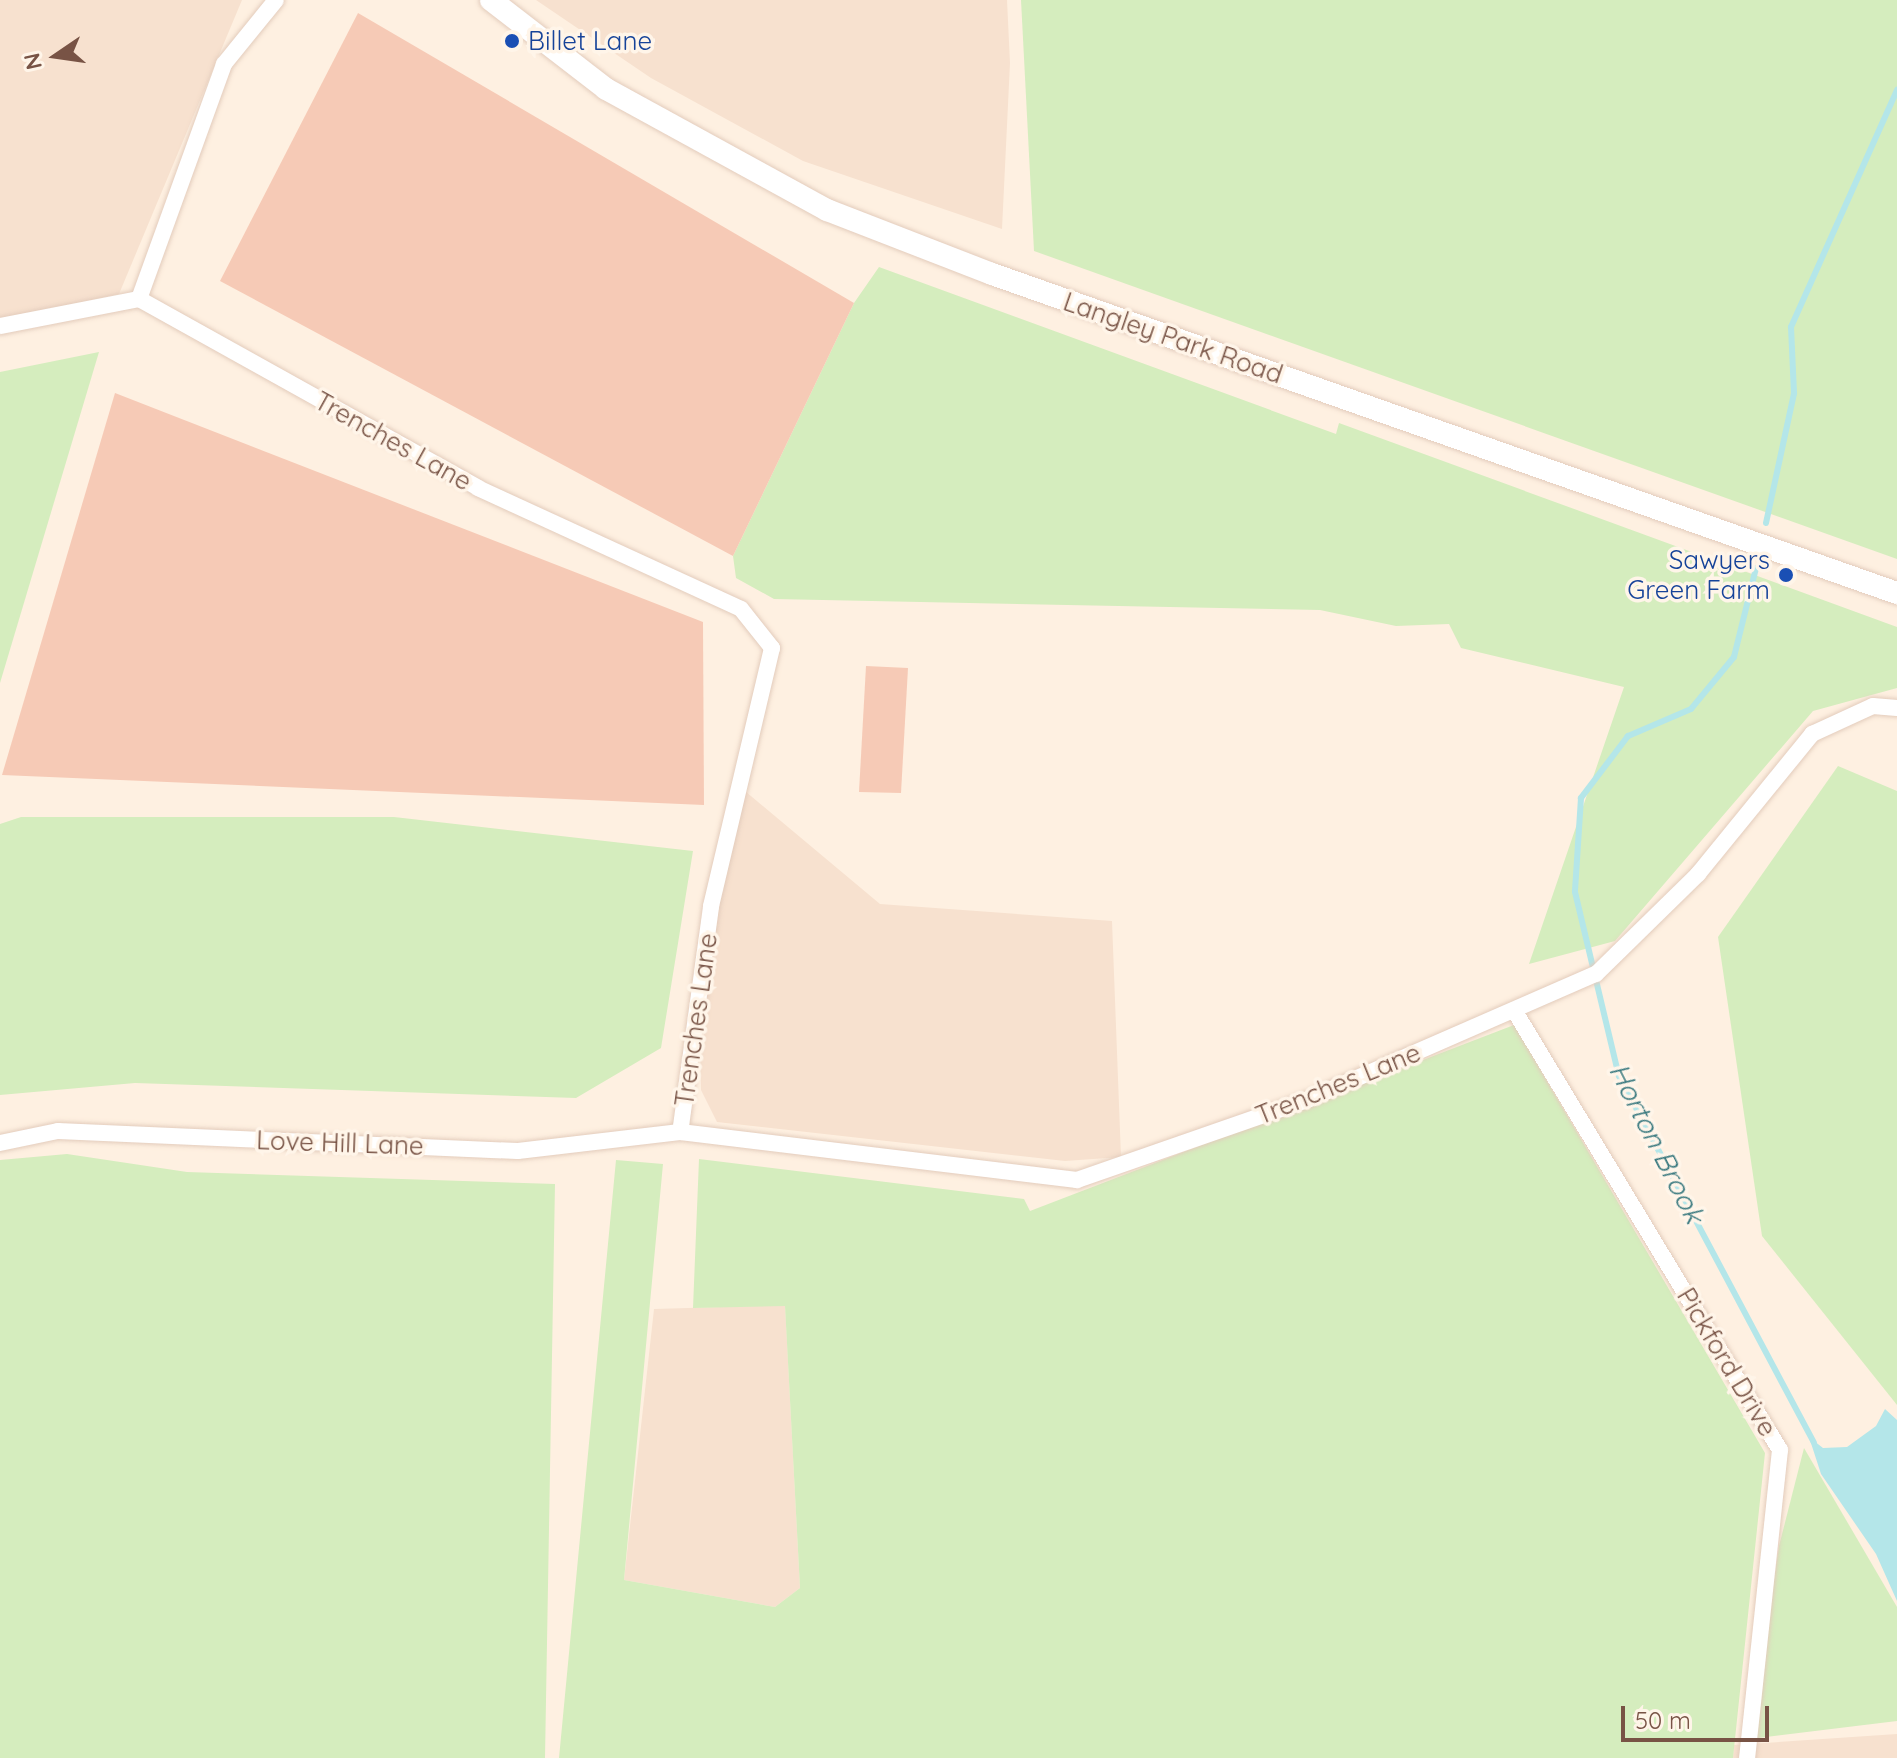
<!DOCTYPE html>
<html>
<head>
<meta charset="utf-8">
<style>
  body { margin:0 }
  #map { position:relative; width:1897px; height:1758px; overflow:hidden; background:#fef0e1; font-family:Quicksand,sans-serif }
  div>[style] { position:absolute }
  [style*='--x'] { left:calc(var(--x)*1px); top:calc(var(--y)*1px); width:calc(var(--w)*1px); rotate:calc(var(--a)*1deg) }
  .residential>* { inset:0; background:#f7e1cf }
  .green>* { inset:0; background:#d5edbe }
  .water>* { inset:0; background:#b4e6e9 }
  .stream>* { height:6px; margin:-3px; padding:0 3px; transform-origin:3px; border-radius:3px; background:#b4e6e9 }
  .building>* { inset:0; background:#f6cab6 }
  .roads { filter:drop-shadow(0 0 2px #e3ccbc) drop-shadow(0 0 2px #e3ccbc) }
  .minor>* { height:16px; margin:-8px; padding:0 8px; transform-origin:8px; border-radius:8px; background:#fff }
  .secondary>* { height:22px; margin:-11px; padding:0 11px; transform-origin:11px; border-radius:11px; background:#fff }
  .dots>* { width:22px; height:22px; translate:-50% -50%; box-sizing:border-box; border:4px solid #fff5e9; border-radius:50% }
  span { translate:-50% -50%; white-space:nowrap; text-align:center; line-height:1.15; -webkit-text-stroke:7px #fff5e9; paint-order:stroke }
  .transit-label { font-size:26px; color:#164399 }
  .left { translate:0 -50%; text-align:left }
  .right { translate:-100% -50%; text-align:right }
  .street-label { font-size:26px; color:#785345 }
  .water-label { font-size:28px; color:#38787e; font-style:italic }
  .north { position:absolute; left:16px; top:16px; width:80px; height:80px; -webkit-text-stroke:6px #fff5e9; paint-order:stroke; rotate:257deg; font-size:22px; font-weight:700; line-height:32px; text-align:center; color:#785345 }
  .north::after { content:''; display:block; margin:auto; width:28px; height:36px; background:#785345; clip-path:polygon(50% 0,100% 100%,50% 72%,0 100%) }
  .scale { position:absolute; left:1621px; top:1706px; width:148px; height:36px; box-sizing:border-box; border:4px solid #785345; border-top:0; padding-left:10px; font-size:24px; line-height:28px; white-space:nowrap; color:#785345; -webkit-text-stroke:6px #fff5e9; paint-order:stroke }
</style>
</head>
<body>
<div id="map">
  <div class="residential">
    <div style="clip-path:polygon(0 0,242px 0,119px 294px,0 320px)"></div>
    <div style="clip-path:polygon(536px 0,1007px 0,1010px 63px,1002px 229px,803px 161px,651px 78px)"></div>
    <div style="clip-path:polygon(739px 786px,880px 904px,1112px 921px,1121px 1157px,1065px 1161px,717px 1122px,701px 1090px,700px 1036px,723px 851px)"></div>
    <div style="clip-path:polygon(785px 1305px,800px 1588px,775px 1607px,624px 1580px,654px 1309px)"></div>
    <div style="clip-path:polygon(1897px 1734px,1897px 1758px,1733px 1758px,1734px 1745px)"></div>
  </div>
  <div class="green">
    <div style="clip-path:polygon(1021px 0,1897px 0,1897px 559px,1034px 251px)"></div>
    <div style="clip-path:polygon(879px 267px,1336px 434px,1339px 423px,1897px 627px,1897px 688px,1813px 711px,1615px 941px,1529px 964px,1624px 687px,1461px 648px,1449px 624px,1396px 626px,1320px 610px,774px 599px,736px 578px,733px 556px,854px 303px)"></div>
    <div style="clip-path:polygon(99px 352px,0 683px,0 372px)"></div>
    <div style="clip-path:polygon(1838px 766px,1897px 791px,1897px 1405px,1762px 1236px,1718px 937px)"></div>
    <div style="clip-path:polygon(21px 817px,394px 817px,693px 851px,661px 1048px,576px 1098px,135px 1083px,0 1095px,0 824px)"></div>
    <div style="clip-path:polygon(1514px 1025px,1765px 1453px,1733px 1758px,559px 1758px,616px 1160px,663px 1164px,624px 1580px,775px 1607px,800px 1588px,785px 1306px,693px 1308px,699px 1159px,1024px 1199px,1030px 1211px)"></div>
    <div style="clip-path:polygon(67px 1154px,187px 1172px,555px 1184px,545px 1758px,0 1758px,0 1160px)"></div>
    <div style="clip-path:polygon(1804px 1448px,1897px 1607px,1897px 1721px,1750px 1739px,1779px 1546px)"></div>
  </div>
  <div class="water">
    <div style="clip-path:polygon(1885px 1409px,1897px 1420px,1897px 1601px,1876px 1554px,1821px 1474px,1809px 1437px,1823px 1448px,1847px 1447px,1876px 1426px)"></div>
  </div>
  <div class="stream">
    <div style="--x:1766;--y:523;--w:133;--a:-77.8"></div>
    <div style="--x:1794;--y:393;--w:66;--a:-92.6"></div>
    <div style="--x:1791;--y:327;--w:260;--a:-65.9"></div>
    <div style="--x:1756;--y:568;--w:92;--a:103.9"></div>
    <div style="--x:1734;--y:657;--w:67;--a:129.6"></div>
    <div style="--x:1691;--y:709;--w:69;--a:156.8"></div>
    <div style="--x:1628;--y:736;--w:78;--a:127.2"></div>
    <div style="--x:1581;--y:798;--w:94;--a:93.7"></div>
    <div style="--x:1575;--y:892;--w:189;--a:76.6"></div>
    <div style="--x:1619;--y:1076;--w:415;--a:62"></div>
  </div>
  <div class="building">
    <div style="clip-path:polygon(358px 13px,854px 303px,733px 556px,220px 281px)"></div>
    <div style="clip-path:polygon(115px 393px,703px 622px,704px 805px,2px 775px)"></div>
    <div style="clip-path:polygon(866px 666px,908px 668px,901px 793px,859px 792px)"></div>
  </div>
  <div class="roads">
    <div class="minor">
      <div style="--x:139;--y:299;--w:388;--a:29.1"></div>
      <div style="--x:478;--y:488;--w:289;--a:24.7"></div>
      <div style="--x:741;--y:609;--w:50;--a:51.5"></div>
      <div style="--x:772;--y:648;--w:266;--a:103.3"></div>
      <div style="--x:711;--y:907;--w:227;--a:97.8"></div>
      <div style="--x:139;--y:299;--w:250;--a:-70.1"></div>
      <div style="--x:224;--y:64;--w:82;--a:-50.9"></div>
      <div style="--x:0;--y:326;--w:142;--a:-11"></div>
      <div style="--x:1514;--y:1010;--w:514;--a:58.85"></div>
      <div style="--x:1780;--y:1450;--w:310;--a:96.1"></div>
      <div style="--x:0;--y:1143;--w:59;--a:-11.7"></div>
      <div style="--x:58;--y:1131;--w:460;--a:2.5"></div>
      <div style="--x:518;--y:1151;--w:163;--a:-6.7"></div>
      <div style="--x:680;--y:1132;--w:400;--a:6.9"></div>
      <div style="--x:1077;--y:1180;--w:244;--a:-19.2"></div>
      <div style="--x:1307;--y:1100;--w:315;--a:-23.6"></div>
      <div style="--x:1596;--y:974;--w:143;--a:-44.4"></div>
      <div style="--x:1698;--y:874;--w:181;--a:-50.8"></div>
      <div style="--x:1812;--y:734;--w:67;--a:-24.7"></div>
      <div style="--x:1873;--y:706;--w:24;--a:5"></div>
    </div>
    <div class="secondary">
      <div style="--x:491;--y:0;--w:145;--a:37.7"></div>
      <div style="--x:606;--y:89;--w:252;--a:28.7"></div>
      <div style="--x:827;--y:210;--w:177;--a:21.2"></div>
      <div style="--x:992;--y:274;--w:960;--a:19.42"></div>
    </div>
  </div>
  <div class="dots">
    <div style="left:512px;top:41px;background:#1a4fb4"></div>
    <div style="left:1786px;top:575px;background:#1a4fb4"></div>
  </div>
  <div class="transit-label">
    <span class="left" style="left:528px;top:41px">Billet Lane</span>
    <span class="right" style="left:1770px;top:575px">Sawyers<br>Green Farm</span>
  </div>
  <div class="street-label">
    <span style="left:1173px;top:338px;rotate:19deg">Langley Park Road</span>
    <span style="left:393px;top:441px;rotate:29deg">Trenches Lane</span>
    <span style="left:696px;top:1020px;rotate:-82deg">Trenches Lane</span>
    <span style="left:1338px;top:1084px;rotate:-22deg">Trenches Lane</span>
    <span style="left:340px;top:1143px;rotate:2deg">Love Hill Lane</span>
    <span style="left:1727px;top:1362px;rotate:59deg">Pickford Drive</span>
  </div>
  <div class="water-label">
    <span style="left:1657px;top:1143px;rotate:63deg">Horton Brook</span>
  </div>
  <div class="north">N</div>
  <div class="scale">50 m</div>
</div>
</body>
</html>
